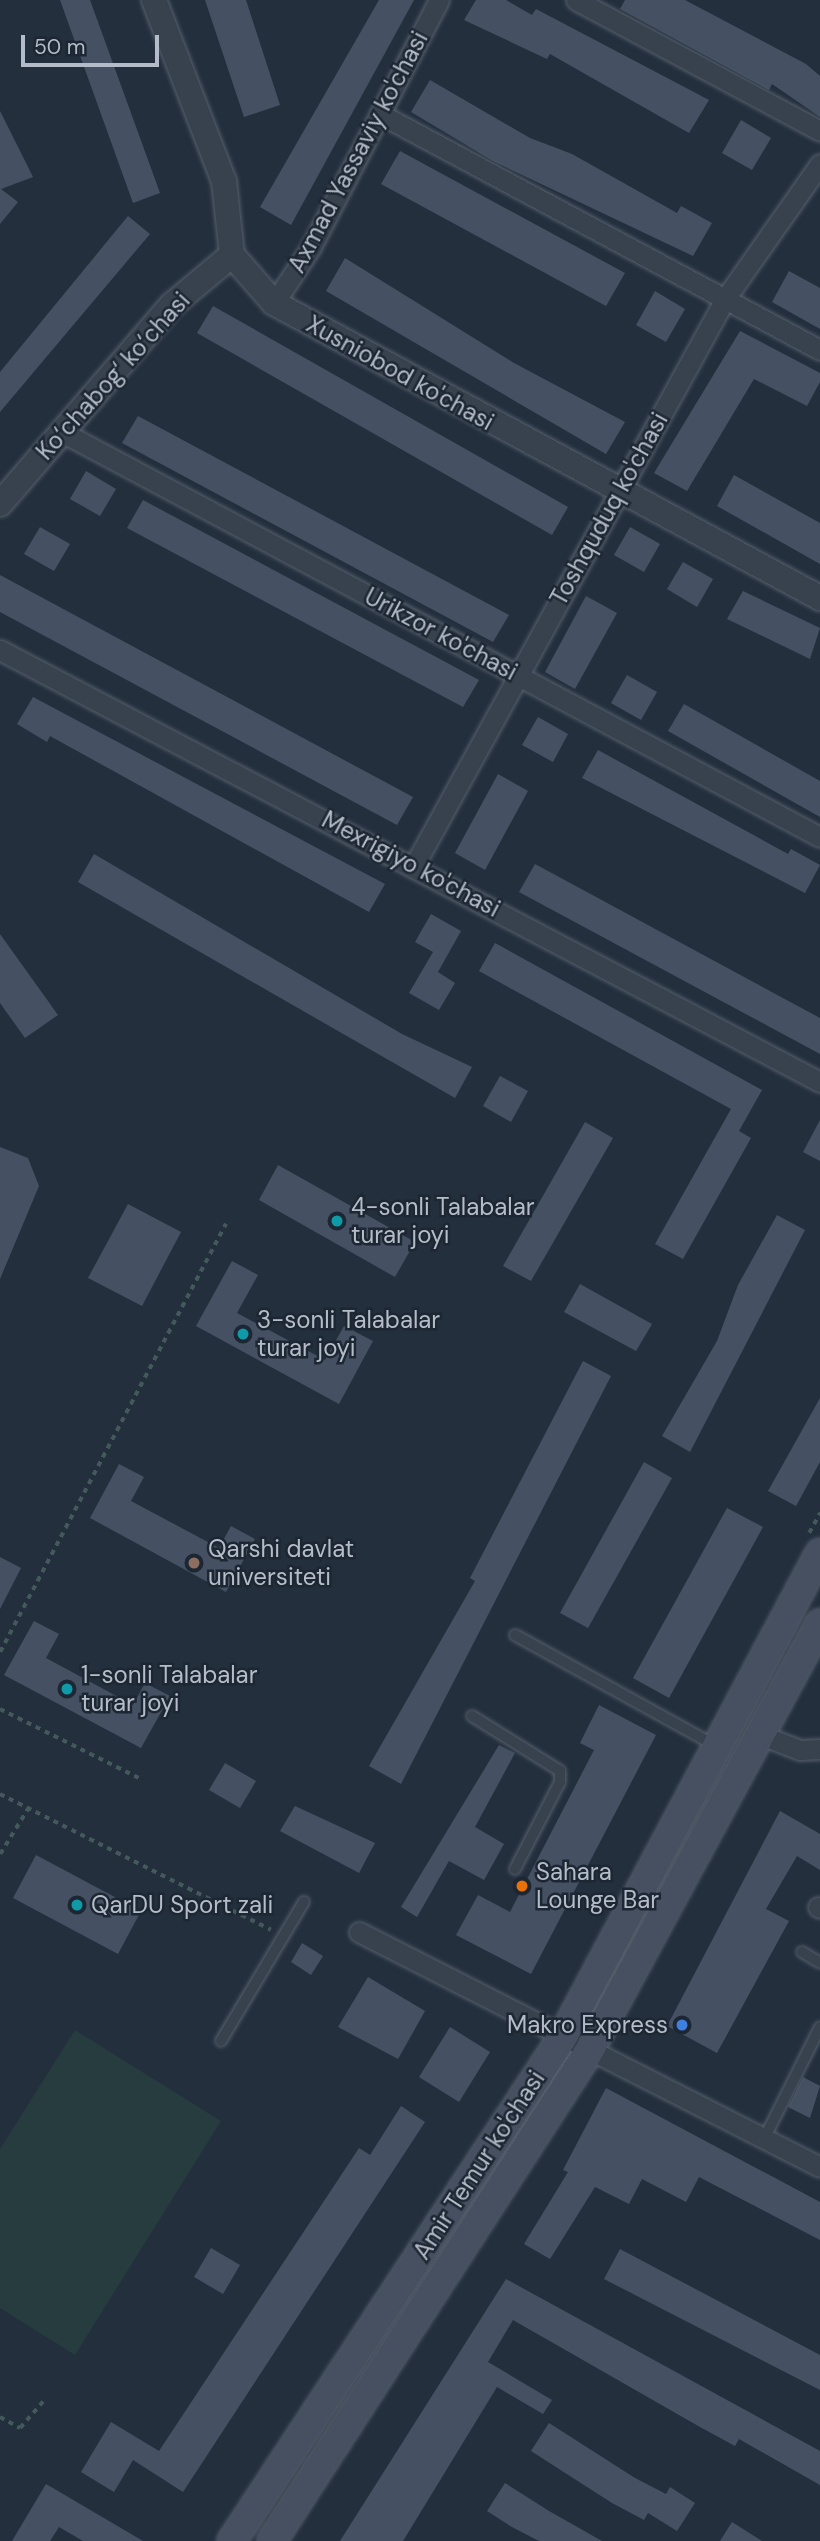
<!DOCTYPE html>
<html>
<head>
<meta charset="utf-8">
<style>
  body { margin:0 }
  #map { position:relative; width:820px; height:2541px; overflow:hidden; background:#242f3e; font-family:"DM Sans",sans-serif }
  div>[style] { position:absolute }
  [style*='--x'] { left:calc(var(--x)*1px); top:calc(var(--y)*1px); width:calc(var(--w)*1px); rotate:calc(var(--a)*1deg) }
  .green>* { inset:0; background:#263c3f }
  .building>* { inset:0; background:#455162 }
  .path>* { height:3.5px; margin-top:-1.75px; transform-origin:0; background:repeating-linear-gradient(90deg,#44595c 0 5px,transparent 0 10px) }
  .roads { filter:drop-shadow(0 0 2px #565f6c) drop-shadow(0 0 2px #565f6c) }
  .service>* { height:10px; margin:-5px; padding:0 5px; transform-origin:5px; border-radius:5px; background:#38414e }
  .minor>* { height:19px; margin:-9.5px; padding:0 9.5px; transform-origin:9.5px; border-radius:9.5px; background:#38414e }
  .tertiary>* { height:24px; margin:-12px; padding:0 12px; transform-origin:12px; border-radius:12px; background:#38414e }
  .secondary>* { height:28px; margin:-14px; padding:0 14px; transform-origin:14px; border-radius:14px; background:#465061 }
  .dots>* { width:19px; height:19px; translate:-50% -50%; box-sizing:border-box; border:4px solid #1d2633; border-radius:50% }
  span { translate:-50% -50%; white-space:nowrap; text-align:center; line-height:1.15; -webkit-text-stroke:5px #1d2633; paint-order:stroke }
  .street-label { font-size:24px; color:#b4bcc9 }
  .poi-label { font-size:24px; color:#b4bcc9 }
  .left { translate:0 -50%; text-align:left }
  .right { translate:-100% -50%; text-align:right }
  .scale { position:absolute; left:21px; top:35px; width:138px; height:32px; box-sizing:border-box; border:4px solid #b4bcc9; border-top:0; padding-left:9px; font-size:21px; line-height:24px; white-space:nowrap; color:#b4bcc9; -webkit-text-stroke:5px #1d2633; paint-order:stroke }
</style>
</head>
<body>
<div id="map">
  <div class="green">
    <div style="clip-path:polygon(75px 2030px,221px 2121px,75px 2355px,0 2308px,0 2149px)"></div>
  </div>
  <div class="building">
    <div style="clip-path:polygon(60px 0,90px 0,160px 193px,133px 203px)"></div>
    <div style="clip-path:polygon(205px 0,246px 0,280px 105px,244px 117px)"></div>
    <div style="clip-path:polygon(379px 0,414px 0,291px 225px,260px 207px)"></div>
    <div style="clip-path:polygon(476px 0,506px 0,532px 15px,536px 9px,709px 100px,689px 133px,550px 54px,547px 59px,464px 20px)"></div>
    <div style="clip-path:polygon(625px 0,685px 0,806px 64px,820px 76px,820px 117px,772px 84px,769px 90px,620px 9px)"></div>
    <div style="clip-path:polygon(430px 80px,530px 138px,572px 154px,677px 213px,681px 206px,712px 223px,693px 256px,493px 161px,411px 112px)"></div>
    <div style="clip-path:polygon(0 111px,33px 177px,1px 189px,18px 202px,0 224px)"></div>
    <div style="clip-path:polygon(741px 120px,771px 138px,752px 170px,722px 153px)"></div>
    <div style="clip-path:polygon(400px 151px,625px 273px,606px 306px,381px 184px)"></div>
    <div style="clip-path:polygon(128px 216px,150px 234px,0 412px,0 372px)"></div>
    <div style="clip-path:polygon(345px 258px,514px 363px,625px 422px,606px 454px,326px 291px)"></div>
    <div style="clip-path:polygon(789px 271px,820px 288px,820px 329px,772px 302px)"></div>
    <div style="clip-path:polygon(655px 291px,685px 309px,666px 342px,636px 325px)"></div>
    <div style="clip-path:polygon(213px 306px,568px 507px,552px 535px,197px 333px)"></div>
    <div style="clip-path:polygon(740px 331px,820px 373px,820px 382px,807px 406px,754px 379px,687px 491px,654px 473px)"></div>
    <div style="clip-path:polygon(138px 416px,509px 615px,493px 642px,122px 443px)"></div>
    <div style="clip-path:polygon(86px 471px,116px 489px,100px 516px,70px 499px)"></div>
    <div style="clip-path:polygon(734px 475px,820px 523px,820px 564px,717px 506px)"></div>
    <div style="clip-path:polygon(143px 500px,479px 680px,463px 707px,127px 528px)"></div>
    <div style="clip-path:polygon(40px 527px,70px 544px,54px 571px,24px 554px)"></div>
    <div style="clip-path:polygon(630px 527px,660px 544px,644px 572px,614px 555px)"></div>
    <div style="clip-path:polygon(683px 562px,713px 579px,697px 607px,667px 589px)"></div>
    <div style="clip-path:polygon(0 575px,413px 797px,397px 825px,0 612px)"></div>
    <div style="clip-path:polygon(743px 591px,820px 628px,810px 659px,727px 619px)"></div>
    <div style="clip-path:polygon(586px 596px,617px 613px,575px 689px,545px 672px)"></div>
    <div style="clip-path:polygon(627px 675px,657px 692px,641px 720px,611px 703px)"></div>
    <div style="clip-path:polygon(33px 697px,385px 884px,369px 912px,50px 736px,47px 742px,17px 724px)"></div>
    <div style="clip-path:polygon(684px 704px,820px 781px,820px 817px,668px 731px)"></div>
    <div style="clip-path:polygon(538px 717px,568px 734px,553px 762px,522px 745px)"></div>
    <div style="clip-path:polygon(598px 750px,788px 854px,791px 849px,820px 865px,805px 893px,582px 778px)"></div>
    <div style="clip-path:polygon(498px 774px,528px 791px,485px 870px,455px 853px)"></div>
    <div style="clip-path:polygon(94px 854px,402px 1034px,472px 1067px,455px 1098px,78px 882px)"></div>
    <div style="clip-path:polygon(535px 864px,820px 1018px,820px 1054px,519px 892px)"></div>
    <div style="clip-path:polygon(431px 914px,461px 931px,438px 972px,455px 983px,439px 1010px,409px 993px,433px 952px,415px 942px)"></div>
    <div style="clip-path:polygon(0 934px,58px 1015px,25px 1038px,0 1003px)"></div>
    <div style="clip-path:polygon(495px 943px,762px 1090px,739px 1131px,751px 1138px,683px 1259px,655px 1244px,731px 1109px,479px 971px)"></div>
    <div style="clip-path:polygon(500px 1076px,528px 1091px,511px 1122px,483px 1106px)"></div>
    <div style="clip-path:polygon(820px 1120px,820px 1161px,803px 1152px)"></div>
    <div style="clip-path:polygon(585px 1122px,613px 1138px,531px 1281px,503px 1266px)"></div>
    <div style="clip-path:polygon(0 1147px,28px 1158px,39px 1186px,0 1279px)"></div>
    <div style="clip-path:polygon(278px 1165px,415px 1242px,395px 1277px,259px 1200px)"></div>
    <div style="clip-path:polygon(128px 1204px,181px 1232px,142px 1306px,88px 1278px)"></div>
    <div style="clip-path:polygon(777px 1215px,805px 1230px,690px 1452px,662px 1436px,717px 1341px,738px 1285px)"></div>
    <div style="clip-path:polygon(232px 1261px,258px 1275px,237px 1313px,325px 1360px,344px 1326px,373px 1341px,339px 1404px,196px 1326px)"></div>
    <div style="clip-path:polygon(580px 1284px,652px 1324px,636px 1351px,564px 1312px)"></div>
    <div style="clip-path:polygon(583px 1361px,611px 1376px,401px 1784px,369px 1766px,475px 1581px,470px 1578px)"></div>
    <div style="clip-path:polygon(820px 1398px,820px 1462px,796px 1506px,768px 1491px)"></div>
    <div style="clip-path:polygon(644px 1462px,672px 1478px,588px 1628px,560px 1613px)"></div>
    <div style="clip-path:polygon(119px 1464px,144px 1477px,131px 1501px,219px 1548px,231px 1526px,255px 1539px,226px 1592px,90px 1518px)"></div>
    <div style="clip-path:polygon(727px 1508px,763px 1527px,669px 1698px,633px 1678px)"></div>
    <div style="clip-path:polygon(0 1557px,21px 1568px,0 1609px)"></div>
    <div style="clip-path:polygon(34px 1621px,59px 1634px,46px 1658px,133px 1705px,145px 1683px,170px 1696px,141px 1748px,4px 1675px)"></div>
    <div style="clip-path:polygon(599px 1705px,656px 1735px,531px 1974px,456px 1935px,478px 1895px,510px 1912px,594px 1750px,580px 1743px)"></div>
    <div style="clip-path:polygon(499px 1745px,515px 1753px,475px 1827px,504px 1844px,484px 1880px,449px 1861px,417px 1917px,401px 1907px)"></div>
    <div style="clip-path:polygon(225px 1763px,256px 1781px,240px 1808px,209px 1790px)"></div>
    <div style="clip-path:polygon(295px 1806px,375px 1843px,359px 1873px,280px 1831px)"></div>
    <div style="clip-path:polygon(780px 1811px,820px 1834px,820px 1870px,797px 1856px,766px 1909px,789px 1921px,717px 2053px,667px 2026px)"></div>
    <div style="clip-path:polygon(36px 1855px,141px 1911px,118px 1954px,13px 1898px)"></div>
    <div style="clip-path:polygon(302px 1943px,323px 1956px,311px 1975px,291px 1962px)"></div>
    <div style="clip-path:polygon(368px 1977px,425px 2011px,398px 2059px,338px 2027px)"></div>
    <div style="clip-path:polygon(450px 2027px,490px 2052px,459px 2102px,419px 2077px)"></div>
    <div style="clip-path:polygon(803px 2077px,820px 2086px,810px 2118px,788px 2107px)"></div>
    <div style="clip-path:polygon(606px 2088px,820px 2202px,820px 2240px,699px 2177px,686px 2202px,642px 2179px,629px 2204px,595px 2187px,550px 2259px,524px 2244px,568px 2172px,563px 2170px)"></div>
    <div style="clip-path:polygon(401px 2106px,425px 2122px,183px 2492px,133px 2460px,114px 2492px,81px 2472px,111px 2422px,159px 2451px,359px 2148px,370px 2155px)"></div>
    <div style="clip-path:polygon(211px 2248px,240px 2265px,223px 2294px,194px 2277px)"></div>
    <div style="clip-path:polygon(620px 2249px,820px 2355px,820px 2390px,604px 2279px)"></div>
    <div style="clip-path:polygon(506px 2279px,820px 2451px,820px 2485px,739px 2439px,735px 2446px,700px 2427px,513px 2320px,488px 2362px,552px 2400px,543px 2414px,497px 2387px,403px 2541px,340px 2541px)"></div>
    <div style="clip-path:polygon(549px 2423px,635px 2478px,666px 2494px,670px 2487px,695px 2503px,677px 2531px,648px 2513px,644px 2520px,612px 2503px,531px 2451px)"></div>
    <div style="clip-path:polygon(505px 2483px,549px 2511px,602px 2541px,539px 2541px,512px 2527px,487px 2511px)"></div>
    <div style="clip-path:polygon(46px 2484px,143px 2541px,83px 2541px,59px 2527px,50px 2541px,12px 2541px)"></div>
    <div style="clip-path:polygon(732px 2522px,762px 2541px,720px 2541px)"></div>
  </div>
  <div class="path">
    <div style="--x:809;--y:1533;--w:23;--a:-61"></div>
    <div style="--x:0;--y:1652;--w:484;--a:-62.2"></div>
    <div style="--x:0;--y:1709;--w:157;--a:26.4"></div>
    <div style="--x:0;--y:1794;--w:303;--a:26.6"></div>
    <div style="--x:0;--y:1854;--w:55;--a:-58.3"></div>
    <div style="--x:0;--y:2417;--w:23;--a:29"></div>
    <div style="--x:20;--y:2428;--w:38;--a:-49"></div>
  </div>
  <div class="roads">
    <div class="service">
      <div style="--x:515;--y:1635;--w:230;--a:28.9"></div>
      <div style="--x:472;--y:1716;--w:104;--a:32"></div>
      <div style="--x:560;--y:1771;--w:11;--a:90"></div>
      <div style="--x:560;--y:1782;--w:98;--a:117.3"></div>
      <div style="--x:802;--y:1952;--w:21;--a:31"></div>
      <div style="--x:221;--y:2041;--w:162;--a:-59.2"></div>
      <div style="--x:764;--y:2139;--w:125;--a:-63.4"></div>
    </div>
    <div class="minor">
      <div style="--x:576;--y:0;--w:277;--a:28.2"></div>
      <div style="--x:380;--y:114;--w:499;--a:28.2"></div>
      <div style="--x:274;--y:303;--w:67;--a:-56.5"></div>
      <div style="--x:311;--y:247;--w:278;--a:-62.6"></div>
      <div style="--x:62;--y:432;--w:859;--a:28.12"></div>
      <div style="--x:0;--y:650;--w:927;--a:27.78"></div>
      <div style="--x:415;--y:864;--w:644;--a:-61.25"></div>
      <div style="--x:725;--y:299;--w:165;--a:-54.9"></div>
      <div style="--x:761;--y:1735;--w:42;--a:21"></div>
      <div style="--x:800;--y:1750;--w:20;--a:-3"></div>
      <div style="--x:818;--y:1907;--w:2;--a:27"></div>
      <div style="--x:359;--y:1932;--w:517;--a:27.01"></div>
    </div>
    <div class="tertiary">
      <div style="--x:154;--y:0;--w:194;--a:68.9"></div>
      <div style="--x:224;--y:181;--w:74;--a:83.8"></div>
      <div style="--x:232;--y:255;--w:64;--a:48.8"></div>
      <div style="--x:274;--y:303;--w:621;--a:28.38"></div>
      <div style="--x:0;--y:504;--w:263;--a:-49.2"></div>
      <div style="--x:172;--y:305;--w:78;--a:-39.8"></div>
    </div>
    <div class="secondary">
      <div style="--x:232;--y:2541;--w:602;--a:-56.73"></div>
      <div style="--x:562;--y:2038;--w:549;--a:-61.99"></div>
      <div style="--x:272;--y:2541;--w:581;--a:-57.08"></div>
      <div style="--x:588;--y:2053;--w:488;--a:-61.6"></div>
    </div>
  </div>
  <div class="dots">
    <div style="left:337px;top:1221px;background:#0f9aa8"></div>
    <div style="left:243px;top:1334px;background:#0f9aa8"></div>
    <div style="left:194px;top:1563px;background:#8d6e63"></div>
    <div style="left:67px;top:1689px;background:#0f9aa8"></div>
    <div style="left:522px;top:1886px;background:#e8710a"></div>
    <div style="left:77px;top:1905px;background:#0f9aa8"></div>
    <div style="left:682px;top:2025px;background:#3f7fe0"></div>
  </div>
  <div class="street-label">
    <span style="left:358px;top:152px;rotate:-62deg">Axmad Yassaviy ko'chasi</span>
    <span style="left:400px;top:373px;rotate:29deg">Xusniobod ko'chasi</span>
    <span style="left:113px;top:376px;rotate:-48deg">Ko‘chabog‘ ko‘chasi</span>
    <span style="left:609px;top:509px;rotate:-61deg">Toshquduq ko'chasi</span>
    <span style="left:441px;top:634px;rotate:28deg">Urikzor ko'chasi</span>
    <span style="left:411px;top:864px;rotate:28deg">Mexrigiyo ko'chasi</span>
    <span style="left:479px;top:2165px;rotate:-57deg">Amir Temur ko'chasi</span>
  </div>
  <div class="poi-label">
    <span class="left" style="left:351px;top:1221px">4-sonli Talabalar<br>turar joyi</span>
    <span class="left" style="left:257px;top:1334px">3-sonli Talabalar<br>turar joyi</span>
    <span class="left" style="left:208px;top:1563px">Qarshi davlat<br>universiteti</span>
    <span class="left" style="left:81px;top:1689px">1-sonli Talabalar<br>turar joyi</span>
    <span class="left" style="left:536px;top:1886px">Sahara<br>Lounge Bar</span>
    <span class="left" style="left:91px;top:1905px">QarDU Sport zali</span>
    <span class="right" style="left:668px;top:2025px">Makro Express</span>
  </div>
  <div class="scale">50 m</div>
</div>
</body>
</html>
